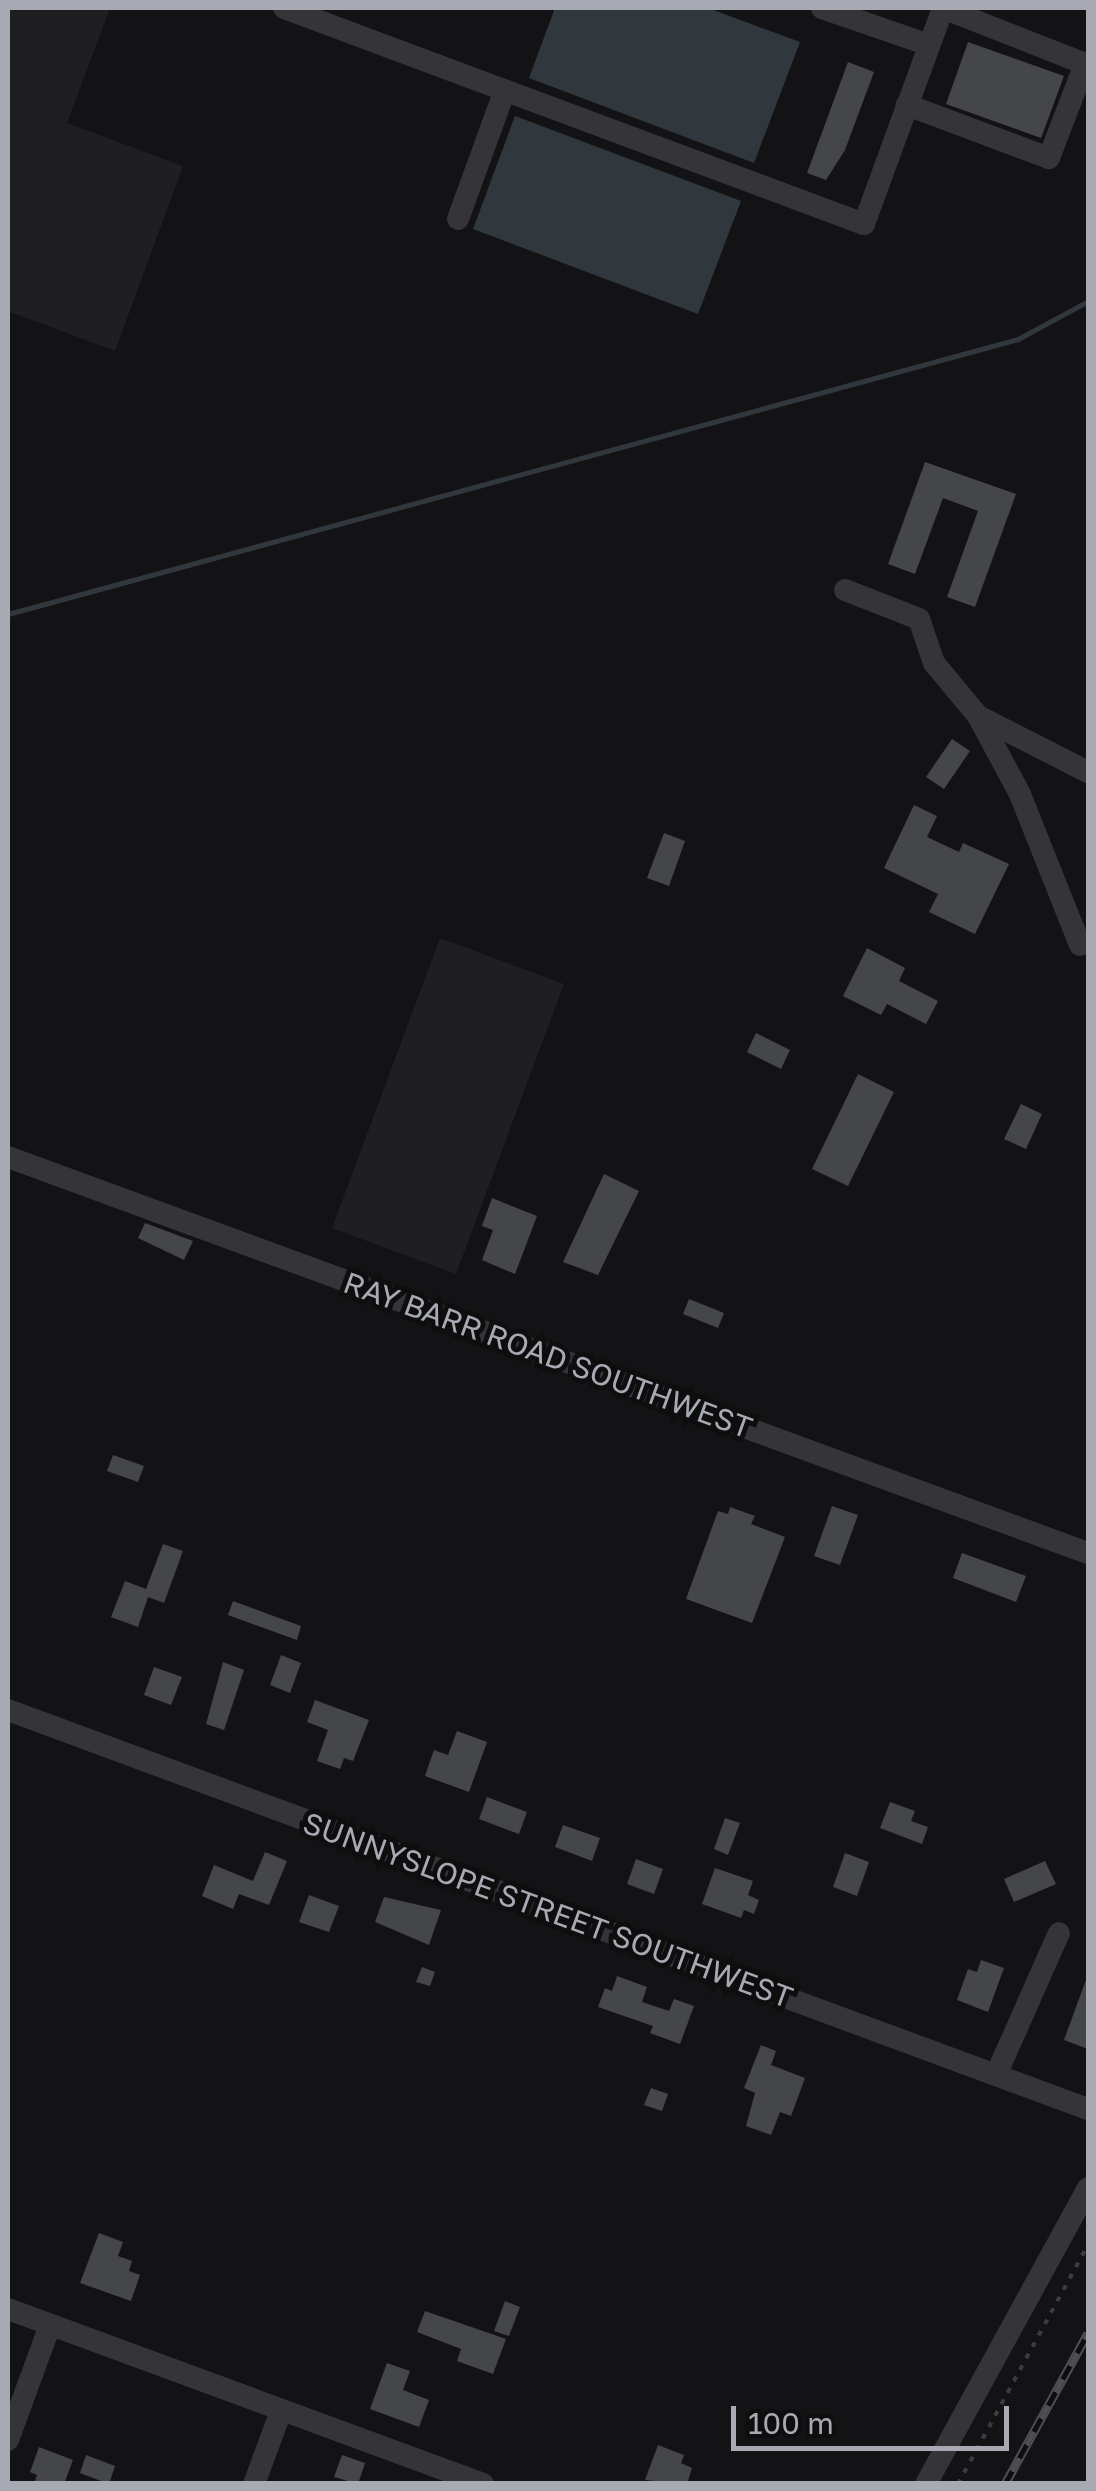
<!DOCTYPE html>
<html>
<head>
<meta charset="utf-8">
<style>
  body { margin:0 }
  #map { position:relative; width:1096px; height:2491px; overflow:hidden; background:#131315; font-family:"Golos Text",sans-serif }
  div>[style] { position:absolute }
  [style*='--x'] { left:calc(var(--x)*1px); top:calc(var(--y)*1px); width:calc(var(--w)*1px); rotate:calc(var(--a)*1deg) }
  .built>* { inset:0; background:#1f1f21 }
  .water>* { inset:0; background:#30383e }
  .stream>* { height:5px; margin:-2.5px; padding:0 2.5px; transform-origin:2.5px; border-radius:2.5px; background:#30383e }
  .building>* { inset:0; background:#454649 }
  .path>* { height:4px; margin-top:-2px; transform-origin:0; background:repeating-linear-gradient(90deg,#3b3c40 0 5px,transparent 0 13px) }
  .minor>* { height:22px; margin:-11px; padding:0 11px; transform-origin:11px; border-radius:11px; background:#353539 }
  .rail>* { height:9px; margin-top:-4.5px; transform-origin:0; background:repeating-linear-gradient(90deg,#0e0e0f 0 15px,#4e4f54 0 30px); box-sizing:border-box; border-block:2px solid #4e4f54 }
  span { translate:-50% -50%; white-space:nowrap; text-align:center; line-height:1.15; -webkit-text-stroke:10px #0e0e0f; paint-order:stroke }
  .street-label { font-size:30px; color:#a7aab3 }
  .frame { position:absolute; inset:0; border:10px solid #a7aab3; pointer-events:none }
  .scale { position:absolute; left:731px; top:2406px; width:278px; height:45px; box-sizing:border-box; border:5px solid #a7aab3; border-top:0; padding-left:12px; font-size:30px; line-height:35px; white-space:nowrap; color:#a7aab3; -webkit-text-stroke:8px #0e0e0f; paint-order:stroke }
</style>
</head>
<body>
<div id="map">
  <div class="built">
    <div style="clip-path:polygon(8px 8px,110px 8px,67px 123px,183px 166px,115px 351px,8px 311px)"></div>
    <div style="clip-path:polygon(440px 938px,564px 984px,456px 1274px,332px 1228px)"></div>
  </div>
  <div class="water">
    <div style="clip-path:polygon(555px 8px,708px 8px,800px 42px,754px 163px,529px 78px)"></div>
    <div style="clip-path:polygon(515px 116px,741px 201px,698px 314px,473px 229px)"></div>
  </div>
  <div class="stream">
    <div style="--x:8;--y:614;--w:1047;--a:-15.23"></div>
    <div style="--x:1018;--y:339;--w:80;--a:-28.5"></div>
  </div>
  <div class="building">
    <div style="clip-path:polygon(968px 42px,1064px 76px,1041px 138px,946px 104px)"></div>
    <div style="clip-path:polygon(848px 62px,874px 72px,845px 150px,826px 180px,807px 173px)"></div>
    <div style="clip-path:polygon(925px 462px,1016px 494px,975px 607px,947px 597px,978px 511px,943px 498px,915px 574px,888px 564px)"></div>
    <div style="clip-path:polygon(952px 739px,970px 751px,944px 789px,926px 777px)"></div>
    <div style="clip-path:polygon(914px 805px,937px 816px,927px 837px,959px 852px,963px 843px,1009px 864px,975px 934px,929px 912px,938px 894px,884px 868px)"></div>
    <div style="clip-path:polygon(664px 833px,685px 841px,669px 886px,647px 878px)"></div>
    <div style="clip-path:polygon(867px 948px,905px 968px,899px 981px,938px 1001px,926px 1024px,887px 1004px,881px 1015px,843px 996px)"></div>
    <div style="clip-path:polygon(756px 1033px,790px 1050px,781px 1069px,747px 1052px)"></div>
    <div style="clip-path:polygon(858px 1074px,894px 1092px,848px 1186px,812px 1169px)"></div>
    <div style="clip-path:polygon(1021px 1104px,1042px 1114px,1026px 1149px,1004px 1139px)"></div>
    <div style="clip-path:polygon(604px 1174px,639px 1191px,598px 1275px,563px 1262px)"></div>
    <div style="clip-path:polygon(492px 1198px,537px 1216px,515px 1274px,482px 1260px,493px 1230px,482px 1226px)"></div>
    <div style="clip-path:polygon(145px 1223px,193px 1241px,184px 1260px,138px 1238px)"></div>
    <div style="clip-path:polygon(689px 1299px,724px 1313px,718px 1328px,683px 1314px)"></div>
    <div style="clip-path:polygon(113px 1455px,144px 1466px,138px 1482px,107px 1471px)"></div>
    <div style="clip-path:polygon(832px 1506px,858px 1515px,840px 1565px,814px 1556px)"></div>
    <div style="clip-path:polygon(730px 1507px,755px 1516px,751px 1524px,785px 1537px,752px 1623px,686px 1599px,718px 1511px,728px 1514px)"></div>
    <div style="clip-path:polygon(163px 1544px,183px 1551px,164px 1603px,148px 1597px,138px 1627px,111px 1617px,125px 1581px,146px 1589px)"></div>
    <div style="clip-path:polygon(962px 1553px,1026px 1576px,1016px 1602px,953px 1578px)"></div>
    <div style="clip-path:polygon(233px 1601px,301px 1626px,297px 1640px,228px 1615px)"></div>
    <div style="clip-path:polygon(281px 1655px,301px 1663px,290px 1693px,270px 1685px)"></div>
    <div style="clip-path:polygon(223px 1662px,244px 1670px,224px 1730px,206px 1724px)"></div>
    <div style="clip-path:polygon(154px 1667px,182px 1677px,171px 1705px,144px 1695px)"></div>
    <div style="clip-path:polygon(315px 1700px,369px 1720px,353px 1761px,344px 1758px,340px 1769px,317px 1761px,328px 1730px,307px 1722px)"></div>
    <div style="clip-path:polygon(457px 1731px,487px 1742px,469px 1792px,425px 1776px,434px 1750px,448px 1755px)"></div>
    <div style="clip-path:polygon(487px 1797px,527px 1812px,519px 1834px,479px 1819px)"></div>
    <div style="clip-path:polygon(890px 1802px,915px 1811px,911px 1821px,928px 1827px,922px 1844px,880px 1828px)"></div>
    <div style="clip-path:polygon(725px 1818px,740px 1823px,728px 1855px,714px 1849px)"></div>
    <div style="clip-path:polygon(563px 1825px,600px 1838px,592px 1861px,555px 1847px)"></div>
    <div style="clip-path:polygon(265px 1852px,287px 1861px,269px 1905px,239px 1894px,233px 1909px,202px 1896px,214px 1865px,253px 1881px)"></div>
    <div style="clip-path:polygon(845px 1853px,869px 1862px,857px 1896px,833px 1887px)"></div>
    <div style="clip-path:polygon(636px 1859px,663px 1869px,654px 1894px,627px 1884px)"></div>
    <div style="clip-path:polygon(1045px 1861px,1056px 1884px,1014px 1902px,1004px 1879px)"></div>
    <div style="clip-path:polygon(715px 1868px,753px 1881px,748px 1895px,759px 1900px,754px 1914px,744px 1910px,741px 1918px,702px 1904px)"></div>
    <div style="clip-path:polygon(309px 1895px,339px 1906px,329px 1932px,299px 1922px)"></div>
    <div style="clip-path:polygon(384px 1897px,441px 1910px,429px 1945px,375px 1922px)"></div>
    <div style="clip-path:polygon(981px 1960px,1004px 1968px,988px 2012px,957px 2000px,968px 1969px,977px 1972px)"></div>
    <div style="clip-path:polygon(422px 1967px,435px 1972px,430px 1986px,416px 1982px)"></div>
    <div style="clip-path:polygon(617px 1976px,647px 1987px,642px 2002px,669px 2011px,674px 1999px,694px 2006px,680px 2044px,650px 2033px,653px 2026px,598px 2007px,605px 1988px,612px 1991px)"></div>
    <div style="clip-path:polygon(1087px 1977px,1088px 1977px,1088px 2049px,1064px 2040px)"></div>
    <div style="clip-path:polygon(761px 2045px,776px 2051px,771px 2065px,805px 2078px,791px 2116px,780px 2112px,771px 2135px,746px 2126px,755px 2093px,744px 2088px)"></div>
    <div style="clip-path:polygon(651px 2088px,668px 2094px,662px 2111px,644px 2105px)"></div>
    <div style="clip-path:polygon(99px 2233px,123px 2242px,118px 2256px,132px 2261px,129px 2271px,140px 2275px,131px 2301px,80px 2283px)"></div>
    <div style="clip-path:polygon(505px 2301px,520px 2307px,509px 2336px,494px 2331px)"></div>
    <div style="clip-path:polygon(425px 2311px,506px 2339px,493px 2374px,457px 2361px,461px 2349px,417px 2332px)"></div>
    <div style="clip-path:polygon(387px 2363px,410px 2371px,403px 2390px,429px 2400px,419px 2427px,370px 2409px)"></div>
    <div style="clip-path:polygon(658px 2445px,684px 2455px,681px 2463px,692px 2468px,687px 2484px,645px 2480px)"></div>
    <div style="clip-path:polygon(39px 2447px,73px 2460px,64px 2484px,34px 2484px,37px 2475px,30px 2472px)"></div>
    <div style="clip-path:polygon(86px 2455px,115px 2466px,109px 2484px,80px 2473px)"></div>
    <div style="clip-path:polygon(342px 2455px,365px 2463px,358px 2484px,334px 2477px)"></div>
  </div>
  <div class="path">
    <div style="--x:958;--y:2484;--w:272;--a:-61.5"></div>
  </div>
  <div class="minor">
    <div style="--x:284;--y:8;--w:619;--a:20.43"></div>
    <div style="--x:864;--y:224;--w:230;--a:-69.9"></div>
    <div style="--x:943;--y:8;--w:153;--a:21.5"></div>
    <div style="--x:1085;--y:64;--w:101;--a:111"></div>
    <div style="--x:1049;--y:158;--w:152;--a:-159.5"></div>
    <div style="--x:822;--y:8;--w:113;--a:19.1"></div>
    <div style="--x:458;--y:219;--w:137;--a:-70"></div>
    <div style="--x:845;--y:590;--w:79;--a:21.4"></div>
    <div style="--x:919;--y:619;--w:46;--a:71.2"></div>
    <div style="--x:934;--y:663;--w:69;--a:50.3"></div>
    <div style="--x:1080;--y:945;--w:162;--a:-111.7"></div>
    <div style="--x:1020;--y:794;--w:89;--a:-118.3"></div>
    <div style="--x:978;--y:716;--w:123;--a:27"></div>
    <div style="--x:8;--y:1157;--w:1150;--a:20.14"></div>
    <div style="--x:8;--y:1710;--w:1151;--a:20.28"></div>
    <div style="--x:996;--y:2075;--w:155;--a:-66.1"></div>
    <div style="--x:8;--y:2309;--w:506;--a:20.22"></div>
    <div style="--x:8;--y:2440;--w:122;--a:-69.9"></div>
    <div style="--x:254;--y:2484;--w:78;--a:-69.7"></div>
    <div style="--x:926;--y:2484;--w:337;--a:-61.3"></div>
  </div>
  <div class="rail">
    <div style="--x:1005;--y:2484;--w:172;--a:-61.2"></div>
  </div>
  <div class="street-label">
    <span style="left:548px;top:1355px;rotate:20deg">RAY BARR ROAD SOUTHWEST</span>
    <span style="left:548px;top:1910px;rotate:20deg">SUNNYSLOPE STREET SOUTHWEST</span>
  </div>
  <div class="frame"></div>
  <div class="scale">100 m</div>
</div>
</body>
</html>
